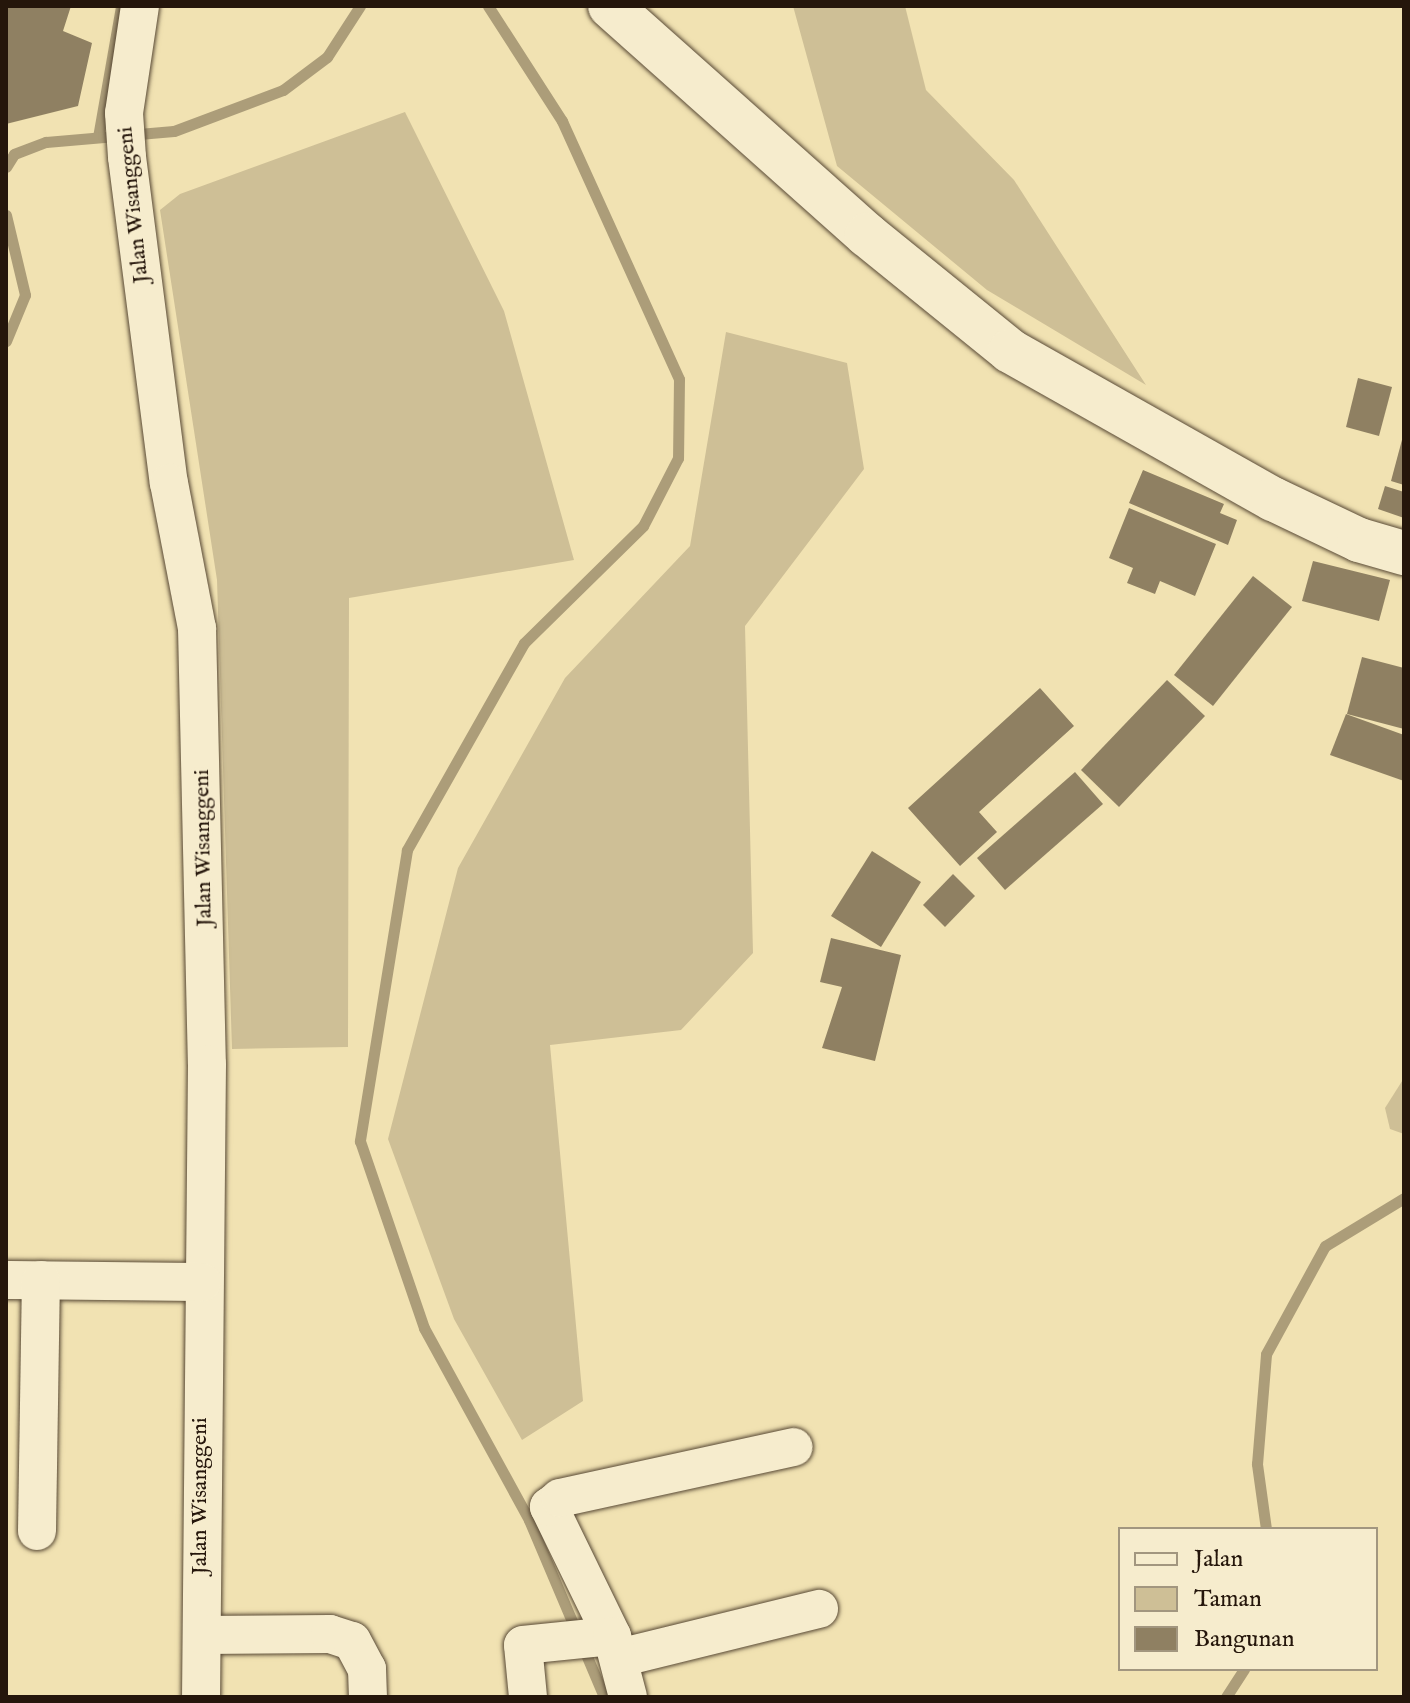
<!DOCTYPE html>
<html>
<head>
<meta charset="utf-8">
<style>
  body { margin:0 }
  #map { position:relative; width:1410px; height:1703px; overflow:hidden; background:#f1e2b2; font-family:"IM FELL English",serif }
  div>[style] { position:absolute }
  [style*='--x'] { left:calc(var(--x)*1px); top:calc(var(--y)*1px); width:calc(var(--w)*1px); rotate:calc(var(--a)*1deg) }
  .green>* { inset:0; background:#cebf96 }
  .stream>* { height:11px; margin:-5.5px; padding:0 5.5px; transform-origin:5.5px; border-radius:5.5px; background:#ac9d79 }
  .building>* { inset:0; background:#8f8062 }
  .roads { filter:drop-shadow(0 0 2px #584935) drop-shadow(0 0 2px #584935) }
  .minor>* { height:38px; margin:-19px; padding:0 19px; transform-origin:19px; border-radius:19px; background:#f6eccd }
  .secondary>* { height:44px; margin:-22px; padding:0 22px; transform-origin:22px; border-radius:22px; background:#f6eccd }
  span { translate:-50% -50%; white-space:nowrap; text-align:center; line-height:1.15; -webkit-text-stroke:6px #f6eccd; paint-order:stroke }
  .street-label { font-size:22px; color:#25160b }
  .frame { position:absolute; inset:0; border:8px solid #25160b; pointer-events:none }
  .legend { position:absolute; left:1118px; top:1527px; width:260px; height:144px; box-sizing:border-box; background:#f6eccd; border:2px solid #a2967f; margin:0; padding:10px 14px; list-style:none; font-size:24px; color:#25160b }
  .legend li { display:flex; align-items:center; gap:16px; height:40px }
  .legend b { width:40px; border:2px solid #a2967f }
</style>
</head>
<body>
<div id="map">
  <div class="green">
    <div style="clip-path:polygon(793px 6px,905px 6px,926px 90px,1014px 180px,1146px 385px,987px 290px,837px 166px)"></div>
    <div style="clip-path:polygon(405px 112px,504px 311px,574px 560px,349px 598px,348px 1047px,232px 1049px,217px 580px,160px 210px,180px 194px)"></div>
    <div style="clip-path:polygon(726px 332px,847px 363px,864px 469px,745px 626px,753px 953px,681px 1030px,550px 1045px,583px 1401px,522px 1440px,454px 1319px,388px 1139px,458px 868px,565px 678px,690px 546px)"></div>
    <div style="clip-path:polygon(1404px 1078px,1404px 1134px,1390px 1129px,1385px 1108px)"></div>
  </div>
  <div class="stream">
    <div style="--x:488;--y:6;--w:137;--a:57.2"></div>
    <div style="--x:562;--y:121;--w:283;--a:65.6"></div>
    <div style="--x:679;--y:379;--w:79;--a:90.7"></div>
    <div style="--x:678;--y:458;--w:76;--a:117.2"></div>
    <div style="--x:643;--y:526;--w:167;--a:135.5"></div>
    <div style="--x:524;--y:643;--w:238;--a:119.5"></div>
    <div style="--x:407;--y:850;--w:295;--a:99.2"></div>
    <div style="--x:360;--y:1141;--w:198;--a:71.1"></div>
    <div style="--x:424;--y:1328;--w:219;--a:61.3"></div>
    <div style="--x:529;--y:1520;--w:192;--a:67"></div>
    <div style="--x:98;--y:137;--w:133;--a:-80"></div>
    <div style="--x:6;--y:167;--w:15;--a:-58"></div>
    <div style="--x:14;--y:154;--w:34;--a:-21"></div>
    <div style="--x:46;--y:142;--w:128;--a:-4.9"></div>
    <div style="--x:174;--y:131;--w:116;--a:-20.6"></div>
    <div style="--x:283;--y:90;--w:55;--a:-36.9"></div>
    <div style="--x:327;--y:57;--w:61;--a:-57.1"></div>
    <div style="--x:6;--y:215;--w:82;--a:76.6"></div>
    <div style="--x:25;--y:295;--w:50;--a:112.4"></div>
    <div style="--x:1266;--y:1529;--w:66;--a:-97.9"></div>
    <div style="--x:1257;--y:1464;--w:110;--a:-85.3"></div>
    <div style="--x:1266;--y:1354;--w:123;--a:-61.4"></div>
    <div style="--x:1325;--y:1246;--w:92;--a:-31.3"></div>
    <div style="--x:1226;--y:1697;--w:33;--a:-57"></div>
  </div>
  <div class="building">
    <div style="clip-path:polygon(6px 6px,71px 6px,63px 31px,92px 43px,78px 106px,6px 124px)"></div>
    <div style="clip-path:polygon(1358px 378px,1392px 387px,1379px 436px,1346px 427px)"></div>
    <div style="clip-path:polygon(1403px 436px,1404px 436px,1404px 485px,1391px 481px)"></div>
    <div style="clip-path:polygon(1143px 470px,1224px 504px,1220px 513px,1237px 520px,1228px 545px,1129px 503px)"></div>
    <div style="clip-path:polygon(1385px 486px,1404px 492px,1404px 518px,1378px 509px)"></div>
    <div style="clip-path:polygon(1129px 508px,1216px 544px,1195px 596px,1160px 581px,1155px 594px,1127px 583px,1133px 568px,1109px 558px)"></div>
    <div style="clip-path:polygon(1313px 561px,1390px 580px,1379px 621px,1302px 601px)"></div>
    <div style="clip-path:polygon(1253px 576px,1292px 607px,1213px 706px,1174px 675px)"></div>
    <div style="clip-path:polygon(1362px 657px,1404px 668px,1404px 729px,1347px 714px)"></div>
    <div style="clip-path:polygon(1167px 680px,1205px 716px,1119px 807px,1081px 770px)"></div>
    <div style="clip-path:polygon(1040px 688px,1074px 726px,979px 812px,997px 832px,960px 866px,908px 808px)"></div>
    <div style="clip-path:polygon(1346px 714px,1404px 735px,1404px 781px,1330px 755px)"></div>
    <div style="clip-path:polygon(1075px 772px,1103px 804px,1005px 890px,977px 858px)"></div>
    <div style="clip-path:polygon(872px 851px,921px 882px,881px 947px,831px 916px)"></div>
    <div style="clip-path:polygon(953px 874px,975px 896px,945px 927px,923px 905px)"></div>
    <div style="clip-path:polygon(831px 938px,901px 955px,875px 1061px,822px 1048px,842px 987px,820px 982px)"></div>
  </div>
  <div class="roads">
    <div class="minor">
      <div style="--x:140;--y:6;--w:108;--a:98.5"></div>
      <div style="--x:124;--y:113;--w:44;--a:86.1"></div>
      <div style="--x:127;--y:157;--w:329;--a:82.7"></div>
      <div style="--x:169;--y:483;--w:148;--a:79.1"></div>
      <div style="--x:197;--y:628;--w:436;--a:88.7"></div>
      <div style="--x:207;--y:1064;--w:633;--a:90.54"></div>
      <div style="--x:6;--y:1280;--w:196;--a:0.6"></div>
      <div style="--x:37;--y:1531;--w:251;--a:-89.1"></div>
      <div style="--x:202;--y:1635;--w:128;--a:-0.4"></div>
      <div style="--x:330;--y:1634;--w:23;--a:18"></div>
      <div style="--x:352;--y:1641;--w:32;--a:62"></div>
      <div style="--x:367;--y:1669;--w:28;--a:88"></div>
      <div style="--x:612;--y:1636;--w:144;--a:-116"></div>
      <div style="--x:549;--y:1507;--w:14;--a:-39"></div>
      <div style="--x:560;--y:1498;--w:239;--a:-12.3"></div>
      <div style="--x:619;--y:1658;--w:206;--a:-13.8"></div>
      <div style="--x:528;--y:1697;--w:52;--a:-95.5"></div>
      <div style="--x:523;--y:1645;--w:89;--a:-5.8"></div>
      <div style="--x:612;--y:1636;--w:63;--a:75.3"></div>
    </div>
    <div class="secondary">
      <div style="--x:610;--y:6;--w:344;--a:41.7"></div>
      <div style="--x:867;--y:235;--w:184;--a:39"></div>
      <div style="--x:1010;--y:351;--w:302;--a:29.4"></div>
      <div style="--x:1273;--y:499;--w:95;--a:25.5"></div>
      <div style="--x:1359;--y:540;--w:47;--a:16.1"></div>
    </div>
  </div>
  <div class="street-label">
    <span style="left:134px;top:205px;rotate:-96deg">Jalan Wisanggeni</span>
    <span style="left:204px;top:848px;rotate:-91deg">Jalan Wisanggeni</span>
    <span style="left:201px;top:1496px;rotate:-90deg">Jalan Wisanggeni</span>
  </div>
  <div class="frame"></div>
  <ul class="legend">
  <li><b style="height:10px;background:#f6eccd"></b>Jalan</li>
  <li><b style="height:22px;background:#cebf96"></b>Taman</li>
  <li><b style="height:22px;background:#8f8062"></b>Bangunan</li>
  </ul>
</div>
</body>
</html>
